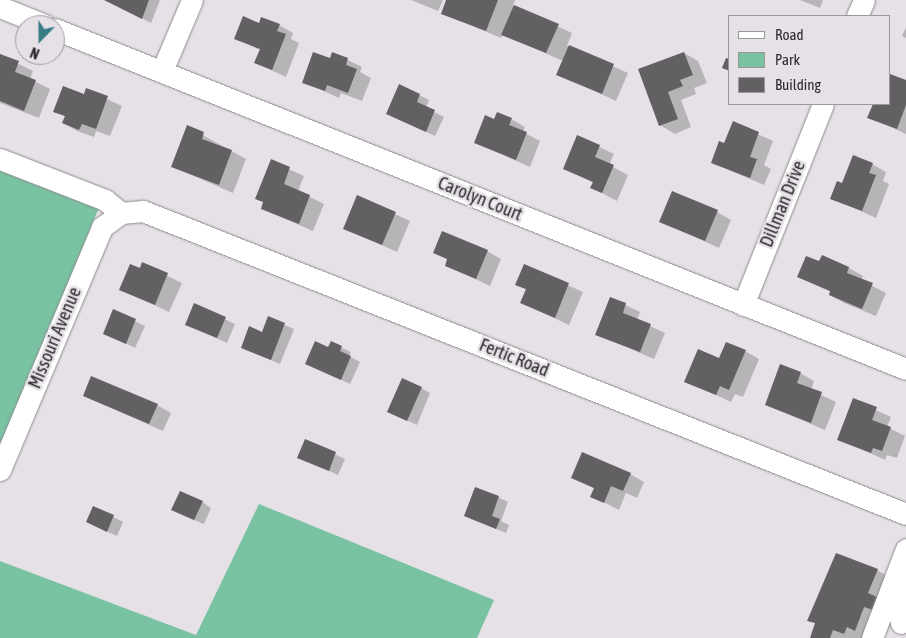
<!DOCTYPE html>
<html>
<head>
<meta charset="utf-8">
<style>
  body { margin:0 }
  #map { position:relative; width:906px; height:638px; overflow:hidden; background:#e5e1e6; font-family:"Asap Condensed",sans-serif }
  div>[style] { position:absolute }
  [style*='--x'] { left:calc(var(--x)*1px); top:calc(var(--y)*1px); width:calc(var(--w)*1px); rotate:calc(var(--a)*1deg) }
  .green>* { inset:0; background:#79c2a2 }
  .shadow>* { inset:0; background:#0003 }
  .building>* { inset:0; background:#636064 }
  .roads { filter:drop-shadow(0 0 1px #8e8a8e) drop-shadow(0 0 1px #8e8a8e) }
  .minor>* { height:21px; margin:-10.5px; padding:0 10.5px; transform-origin:10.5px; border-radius:10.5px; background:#fff }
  span { translate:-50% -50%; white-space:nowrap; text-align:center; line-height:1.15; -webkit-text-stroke:5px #e5e1e6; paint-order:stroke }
  .street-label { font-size:18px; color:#2c2a2c }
  .legend { position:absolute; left:728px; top:15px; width:162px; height:90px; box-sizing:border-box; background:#e5e1e6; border:1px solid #9b989c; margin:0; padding:6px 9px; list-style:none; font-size:15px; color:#2c2a2c }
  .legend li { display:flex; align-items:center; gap:10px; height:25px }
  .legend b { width:25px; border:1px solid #9b989c }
  .north { position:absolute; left:15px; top:15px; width:50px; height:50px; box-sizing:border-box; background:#e5e1e6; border:1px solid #9b989c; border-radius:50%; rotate:202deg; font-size:14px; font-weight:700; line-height:20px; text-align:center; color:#2c2a2c }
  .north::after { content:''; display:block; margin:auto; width:18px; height:22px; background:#367d86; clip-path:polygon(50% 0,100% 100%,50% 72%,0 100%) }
</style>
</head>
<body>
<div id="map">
  <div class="green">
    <div style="clip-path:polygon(0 165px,100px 205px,0 451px)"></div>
    <div style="clip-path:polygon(259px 504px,494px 600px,477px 638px,0 638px,0 561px,196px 635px)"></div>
  </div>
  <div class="shadow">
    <div style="clip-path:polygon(106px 0,160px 0,151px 23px)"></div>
    <div style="clip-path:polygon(411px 0,443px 0,438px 11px)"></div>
    <div style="clip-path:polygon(447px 0,515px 0,513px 6px,572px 33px,567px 46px,628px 73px,616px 101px,558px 74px,563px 61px,502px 34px,501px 38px,442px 13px)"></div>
    <div style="clip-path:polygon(800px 0,823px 0,820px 8px)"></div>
    <div style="clip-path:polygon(260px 24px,279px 25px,293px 33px,291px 39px,299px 43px,286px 77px,256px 63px,260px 50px,236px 38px)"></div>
    <div style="clip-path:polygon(906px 27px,906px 38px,902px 36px)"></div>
    <div style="clip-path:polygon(333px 53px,362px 67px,360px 72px,371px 78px,362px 101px,341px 93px,339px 98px,304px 82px,331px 60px)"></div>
    <div style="clip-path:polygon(684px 53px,698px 61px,707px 83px,694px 88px,696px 94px,681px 100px,691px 127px,675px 134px,660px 125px,639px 70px)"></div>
    <div style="clip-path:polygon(0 55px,33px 71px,30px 79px,50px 89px,39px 118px,0 103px)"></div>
    <div style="clip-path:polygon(890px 75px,906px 81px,906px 134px,869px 117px,874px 104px,890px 104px)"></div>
    <div style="clip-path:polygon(400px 86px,429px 100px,426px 108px,444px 117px,435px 136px,388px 114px)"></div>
    <div style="clip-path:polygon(87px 90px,122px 106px,110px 136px,96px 131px,94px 137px,77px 131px,63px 123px,66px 117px,55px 111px,85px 96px)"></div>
    <div style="clip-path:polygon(511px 119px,525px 127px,523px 132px,540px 141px,530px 167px,476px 143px,495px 120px)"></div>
    <div style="clip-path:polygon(733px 123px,773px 141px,764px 165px,771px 169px,764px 185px,713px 163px,725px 145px)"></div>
    <div style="clip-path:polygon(188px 127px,246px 159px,233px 193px,173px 167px)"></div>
    <div style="clip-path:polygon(578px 137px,614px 154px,609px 165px,628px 175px,617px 201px,592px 188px,594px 183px,564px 168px)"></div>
    <div style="clip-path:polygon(271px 161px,304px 176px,298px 191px,324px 204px,313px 231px,262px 209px)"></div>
    <div style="clip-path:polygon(872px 164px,886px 172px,883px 181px,889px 184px,876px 218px,832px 198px,843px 185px)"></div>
    <div style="clip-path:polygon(358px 197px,410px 221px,397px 252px,344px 228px)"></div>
    <div style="clip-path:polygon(717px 212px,731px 220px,719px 248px,660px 221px)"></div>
    <div style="clip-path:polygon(487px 251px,501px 259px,490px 286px,446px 265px,448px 260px,435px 252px)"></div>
    <div style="clip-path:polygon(823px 257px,849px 268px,863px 276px,861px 280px,886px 293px,876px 316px,844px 303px,830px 295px,831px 292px,799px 277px,820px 263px)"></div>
    <div style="clip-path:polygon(143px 264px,182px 283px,169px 312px,120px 289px)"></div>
    <div style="clip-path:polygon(525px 266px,583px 292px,569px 325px,522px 303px,527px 290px,517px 285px)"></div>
    <div style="clip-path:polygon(611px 298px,640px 312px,637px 320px,665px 333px,654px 359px,596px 334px)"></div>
    <div style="clip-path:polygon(195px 305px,235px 324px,227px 343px,196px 329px)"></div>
    <div style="clip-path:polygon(114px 311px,145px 326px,135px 348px,104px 333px)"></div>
    <div style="clip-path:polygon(269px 318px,294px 329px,280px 364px,242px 348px,263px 333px)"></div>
    <div style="clip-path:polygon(331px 343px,351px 352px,349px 356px,360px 362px,350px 384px,307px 364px,329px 348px)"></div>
    <div style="clip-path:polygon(745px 351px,759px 359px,743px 397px,735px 394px,731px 402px,686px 381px,720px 359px)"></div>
    <div style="clip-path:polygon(800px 373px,814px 381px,811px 390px,836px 402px,825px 430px,766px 405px)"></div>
    <div style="clip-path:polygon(421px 388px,430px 393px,417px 425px,389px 412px)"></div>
    <div style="clip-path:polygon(84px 396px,157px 405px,171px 413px,163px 431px)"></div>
    <div style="clip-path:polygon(854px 400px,891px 417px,887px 427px,905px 436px,897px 458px,887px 455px,885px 460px,839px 439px)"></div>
    <div style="clip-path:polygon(305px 441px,345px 459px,338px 475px,299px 457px)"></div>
    <div style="clip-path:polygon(630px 474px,644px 482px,637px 498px,626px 493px,619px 510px,592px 496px,595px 489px,572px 477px)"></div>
    <div style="clip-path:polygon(498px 497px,508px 502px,501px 521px,509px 525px,506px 533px,465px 516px)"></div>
    <div style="clip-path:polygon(202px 502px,211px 508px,204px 524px,182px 515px)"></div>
    <div style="clip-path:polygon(94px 507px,123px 522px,117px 536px,87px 522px)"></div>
    <div style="clip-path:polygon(877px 570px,896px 581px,883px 616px,865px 638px,811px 638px,816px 624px,809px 620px)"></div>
  </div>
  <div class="building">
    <div style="clip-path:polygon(104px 0,149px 0,142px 19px)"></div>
    <div style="clip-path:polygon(446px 0,498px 0,486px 31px,441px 14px)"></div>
    <div style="clip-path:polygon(514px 5px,559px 24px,546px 53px,501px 35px)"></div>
    <div style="clip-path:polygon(243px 16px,259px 23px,261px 17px,280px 24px,277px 31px,286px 34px,272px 70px,254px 63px,260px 49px,234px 39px)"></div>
    <div style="clip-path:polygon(569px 45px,614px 64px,602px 94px,556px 75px)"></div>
    <div style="clip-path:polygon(313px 52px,330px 58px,332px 52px,348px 58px,346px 65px,357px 69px,348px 93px,327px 85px,325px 91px,302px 83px)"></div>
    <div style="clip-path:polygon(684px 52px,693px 75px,680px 80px,683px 86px,668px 92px,678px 119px,659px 126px,638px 69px)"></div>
    <div style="clip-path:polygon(0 54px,19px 61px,15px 72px,36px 80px,24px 111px,0 101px)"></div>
    <div style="clip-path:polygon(726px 58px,730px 59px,730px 71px,722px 68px)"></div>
    <div style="clip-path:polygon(890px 74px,906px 80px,906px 105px,897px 129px,867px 118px,873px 104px,890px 104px)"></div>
    <div style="clip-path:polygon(399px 84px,420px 94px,417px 102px,435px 110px,426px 132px,386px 114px)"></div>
    <div style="clip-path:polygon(63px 86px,84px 94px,86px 88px,108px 96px,96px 129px,82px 124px,79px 130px,62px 123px,65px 116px,53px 112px)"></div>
    <div style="clip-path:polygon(497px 112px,512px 118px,509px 125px,527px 132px,516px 160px,474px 143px,485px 115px,494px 119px)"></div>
    <div style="clip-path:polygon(733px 121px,759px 132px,750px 157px,757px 159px,750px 178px,711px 163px,719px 141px,724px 143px)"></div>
    <div style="clip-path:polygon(187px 125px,204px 132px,202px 139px,232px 150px,219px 185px,171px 167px)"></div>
    <div style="clip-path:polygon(577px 135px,600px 145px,595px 157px,614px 165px,602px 193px,590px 188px,593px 182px,563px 169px)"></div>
    <div style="clip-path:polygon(853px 155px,873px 163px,869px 173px,876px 175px,862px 211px,830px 199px,837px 181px,842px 183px)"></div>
    <div style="clip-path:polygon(271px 159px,290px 167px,284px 184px,310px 195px,299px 224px,261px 209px,263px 202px,255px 199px)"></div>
    <div style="clip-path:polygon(672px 191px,718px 210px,705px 241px,659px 222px)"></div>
    <div style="clip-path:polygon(357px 195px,396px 212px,382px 245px,343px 229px)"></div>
    <div style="clip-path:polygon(442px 231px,488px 250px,476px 279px,445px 266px,447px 259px,433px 253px)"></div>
    <div style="clip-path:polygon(822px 255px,849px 267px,847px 273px,873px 283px,862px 309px,829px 295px,830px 291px,797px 277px,806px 256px,819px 261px)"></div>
    <div style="clip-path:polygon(142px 262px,168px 273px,155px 305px,119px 290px,130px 264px,140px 268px)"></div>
    <div style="clip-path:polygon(524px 264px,569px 283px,555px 318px,520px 303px,526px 289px,515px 285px)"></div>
    <div style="clip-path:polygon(610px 297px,626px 303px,623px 313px,651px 324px,640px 352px,595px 335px)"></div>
    <div style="clip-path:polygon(194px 303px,226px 317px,217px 338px,185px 325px)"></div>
    <div style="clip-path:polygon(113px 309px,136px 319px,126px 344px,103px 334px)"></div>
    <div style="clip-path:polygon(268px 316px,285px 323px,271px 360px,241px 348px,249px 326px,262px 332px)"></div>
    <div style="clip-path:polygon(315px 341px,328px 347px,331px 341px,342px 346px,340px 351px,351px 356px,341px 380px,305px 364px)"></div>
    <div style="clip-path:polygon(726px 342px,746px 350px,729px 390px,720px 386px,716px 395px,684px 382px,698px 349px,719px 358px)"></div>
    <div style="clip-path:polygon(780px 364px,801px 372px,797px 383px,822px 392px,811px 423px,765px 405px)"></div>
    <div style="clip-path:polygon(91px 376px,158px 404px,149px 424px,83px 396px)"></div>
    <div style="clip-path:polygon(402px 378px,422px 387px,407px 421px,387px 412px)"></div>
    <div style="clip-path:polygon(853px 398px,877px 407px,872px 420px,891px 427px,882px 451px,873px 448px,871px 453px,837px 440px)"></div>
    <div style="clip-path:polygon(305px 439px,336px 452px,329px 471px,297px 458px)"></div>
    <div style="clip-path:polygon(582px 452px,631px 473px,623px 491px,611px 486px,604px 503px,590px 497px,594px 488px,571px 478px)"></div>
    <div style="clip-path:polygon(475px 487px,499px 496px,492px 516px,500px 519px,496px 529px,464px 516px)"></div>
    <div style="clip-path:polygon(180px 491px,203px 501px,194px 520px,171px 510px)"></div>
    <div style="clip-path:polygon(93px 506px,114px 515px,107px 532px,86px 522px)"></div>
    <div style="clip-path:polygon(836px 553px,878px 569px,868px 593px,883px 600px,879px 612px,864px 607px,855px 631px,847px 627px,844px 634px,833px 630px,830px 638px,810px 638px,815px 623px,807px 621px)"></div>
  </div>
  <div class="roads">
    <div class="minor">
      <div style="--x:0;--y:7;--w:48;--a:21.8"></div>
      <div style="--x:857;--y:16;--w:17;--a:-66"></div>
      <div style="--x:55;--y:29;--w:916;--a:21.78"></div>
      <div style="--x:162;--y:71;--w:77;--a:-67.1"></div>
      <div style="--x:0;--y:159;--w:113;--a:21.3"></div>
      <div style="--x:105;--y:200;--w:21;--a:39"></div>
      <div style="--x:121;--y:213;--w:22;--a:-5"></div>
      <div style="--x:143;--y:211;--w:821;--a:21.66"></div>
      <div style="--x:743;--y:305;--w:216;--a:-68.3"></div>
      <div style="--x:0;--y:470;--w:264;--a:-67.2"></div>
      <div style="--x:102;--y:227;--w:24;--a:-36"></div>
      <div style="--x:901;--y:623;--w:11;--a:-100"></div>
      <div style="--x:899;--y:612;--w:25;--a:-74"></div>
      <div style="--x:872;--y:638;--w:95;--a:-69.1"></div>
    </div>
  </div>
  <div class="street-label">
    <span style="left:480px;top:199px;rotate:22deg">Carolyn Court</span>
    <span style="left:783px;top:204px;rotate:-68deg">Dillman Drive</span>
    <span style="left:55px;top:338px;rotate:-67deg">Missouri Avenue</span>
    <span style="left:514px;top:358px;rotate:22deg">Fertic Road</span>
  </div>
  <ul class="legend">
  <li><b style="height:6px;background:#fff"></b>Road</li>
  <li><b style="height:14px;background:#79c2a2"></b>Park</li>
  <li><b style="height:14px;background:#636064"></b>Building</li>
  </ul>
  <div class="north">N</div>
</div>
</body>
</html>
